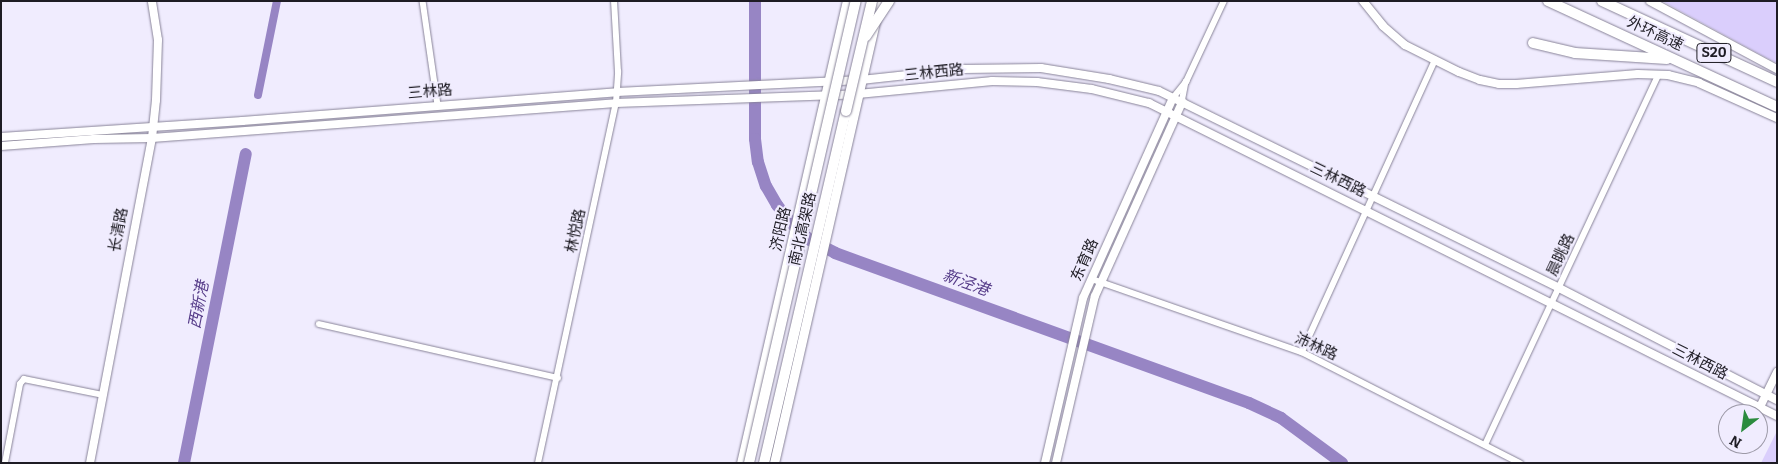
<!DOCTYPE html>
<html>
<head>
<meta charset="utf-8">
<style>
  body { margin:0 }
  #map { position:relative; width:1778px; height:464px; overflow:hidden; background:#f0ecfe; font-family:Bitter,"Noto Sans SC",serif }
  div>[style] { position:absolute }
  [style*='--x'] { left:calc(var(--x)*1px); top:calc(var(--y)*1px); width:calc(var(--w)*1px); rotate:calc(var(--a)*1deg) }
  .green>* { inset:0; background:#dacefc }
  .canal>* { height:8px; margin:-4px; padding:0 4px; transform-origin:4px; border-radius:4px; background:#9785c4 }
  .river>* { height:12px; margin:-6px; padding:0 6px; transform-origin:6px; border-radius:6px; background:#9785c4 }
  .roads { filter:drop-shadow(0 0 1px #888398) drop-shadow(0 0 1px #888398) }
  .street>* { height:5.5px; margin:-2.75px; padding:0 2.75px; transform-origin:2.75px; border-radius:2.75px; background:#fff }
  .secondary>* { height:8px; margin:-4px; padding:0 4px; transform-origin:4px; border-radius:4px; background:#fff }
  .primary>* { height:9px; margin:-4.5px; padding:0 4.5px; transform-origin:4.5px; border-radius:4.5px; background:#fff }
  .highway>* { height:10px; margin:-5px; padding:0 5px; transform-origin:5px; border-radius:5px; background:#fff }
  .bridges { filter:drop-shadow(0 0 1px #888398) drop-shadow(0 0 1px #888398) }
  .highway-bridge>* { height:10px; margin:-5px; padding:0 5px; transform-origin:5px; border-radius:5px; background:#fff }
  span { translate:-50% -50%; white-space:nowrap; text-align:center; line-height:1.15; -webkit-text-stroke:4px #f0ecfe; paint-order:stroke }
  .shield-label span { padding:1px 4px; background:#f0ecfe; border:1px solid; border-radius:4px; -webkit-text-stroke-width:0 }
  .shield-label { font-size:14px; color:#1e1c24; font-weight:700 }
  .street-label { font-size:15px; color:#1e1c24 }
  .water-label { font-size:16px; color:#553b88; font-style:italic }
  .frame { position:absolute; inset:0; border:2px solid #1e1c24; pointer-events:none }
  .north { position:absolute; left:1718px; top:404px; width:50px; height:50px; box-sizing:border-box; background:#f0ecfe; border:1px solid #9c99a7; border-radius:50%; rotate:210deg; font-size:14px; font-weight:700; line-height:20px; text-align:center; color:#1e1c24 }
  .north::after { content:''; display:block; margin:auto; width:18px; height:22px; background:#2b8b3e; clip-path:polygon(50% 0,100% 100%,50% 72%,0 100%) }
</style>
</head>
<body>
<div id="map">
  <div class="green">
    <div style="clip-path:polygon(1662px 1px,1777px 1px,1777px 63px,1763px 56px)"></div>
    <div style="clip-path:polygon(1777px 431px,1777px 463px,1761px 463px)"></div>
  </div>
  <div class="canal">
    <div style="--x:258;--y:95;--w:96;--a:-78.6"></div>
  </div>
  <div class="river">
    <div style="--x:755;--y:1;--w:138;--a:90"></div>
    <div style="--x:755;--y:139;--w:23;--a:83"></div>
    <div style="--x:758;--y:162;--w:25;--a:72"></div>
    <div style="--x:766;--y:186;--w:22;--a:60"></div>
    <div style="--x:777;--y:205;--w:23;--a:52"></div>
    <div style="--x:791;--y:223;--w:25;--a:42"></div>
    <div style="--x:810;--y:240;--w:28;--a:27"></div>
    <div style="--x:835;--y:253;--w:440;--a:19.9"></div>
    <div style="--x:1249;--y:403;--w:35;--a:25"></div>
    <div style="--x:1281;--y:418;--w:76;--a:36.4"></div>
    <div style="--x:184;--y:463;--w:315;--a:-78.7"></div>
  </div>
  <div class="roads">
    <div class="street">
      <div style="--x:423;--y:1;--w:105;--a:81.8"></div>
      <div style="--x:1186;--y:82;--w:89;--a:-64.9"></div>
      <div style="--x:1173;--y:98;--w:21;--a:-51"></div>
      <div style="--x:1186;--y:82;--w:20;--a:101"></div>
      <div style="--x:1092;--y:279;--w:222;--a:19.2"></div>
      <div style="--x:1302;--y:352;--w:245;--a:27"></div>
      <div style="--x:319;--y:324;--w:245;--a:12.7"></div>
      <div style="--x:1302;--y:352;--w:321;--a:-65.5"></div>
      <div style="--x:1485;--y:445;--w:408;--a:-64.9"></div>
      <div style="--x:5;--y:463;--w:80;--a:-79.2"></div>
      <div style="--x:20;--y:384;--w:6;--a:-51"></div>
      <div style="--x:24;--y:379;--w:81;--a:11.4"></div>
      <div style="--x:538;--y:463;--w:368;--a:-77.8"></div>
      <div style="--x:616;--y:103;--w:31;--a:-86"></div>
      <div style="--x:618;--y:72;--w:71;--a:-93.2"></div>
    </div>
    <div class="secondary">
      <div style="--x:1363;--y:1;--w:32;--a:51"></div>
      <div style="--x:1383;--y:26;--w:29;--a:41"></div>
      <div style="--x:1405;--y:45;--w:60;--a:26.6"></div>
      <div style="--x:1459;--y:72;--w:22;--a:21"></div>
      <div style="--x:1480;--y:80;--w:19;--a:12"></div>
      <div style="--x:1499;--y:84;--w:17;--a:0"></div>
      <div style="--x:1516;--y:84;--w:122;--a:-4.7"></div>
      <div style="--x:1638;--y:74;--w:30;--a:2"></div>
      <div style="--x:1668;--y:75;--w:32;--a:14"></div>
      <div style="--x:1699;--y:83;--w:85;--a:24.2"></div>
      <div style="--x:1650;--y:1;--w:144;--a:28.2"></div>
      <div style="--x:1;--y:137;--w:242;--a:-3.8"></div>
      <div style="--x:242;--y:121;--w:376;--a:-4.4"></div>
      <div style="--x:617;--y:92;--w:244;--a:-2.8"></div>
      <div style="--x:861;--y:80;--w:103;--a:-6.2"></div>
      <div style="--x:963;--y:69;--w:78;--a:-0.7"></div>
      <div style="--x:1041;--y:68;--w:69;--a:9.2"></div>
      <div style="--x:1109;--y:79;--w:51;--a:13.5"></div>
      <div style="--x:1159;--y:91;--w:446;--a:26.2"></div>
      <div style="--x:1559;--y:288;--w:245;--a:27.2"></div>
      <div style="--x:1;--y:146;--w:93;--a:-4.3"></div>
      <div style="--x:94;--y:139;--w:58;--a:-1"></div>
      <div style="--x:152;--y:138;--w:465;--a:-4.3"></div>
      <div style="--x:616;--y:103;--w:242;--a:-2.1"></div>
      <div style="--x:858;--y:94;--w:135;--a:-5.5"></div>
      <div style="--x:992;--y:81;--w:45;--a:1.3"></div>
      <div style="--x:1037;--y:82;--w:55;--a:7.3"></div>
      <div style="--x:1092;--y:89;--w:59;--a:13.8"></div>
      <div style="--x:1149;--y:103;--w:702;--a:26.49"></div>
      <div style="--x:1760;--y:407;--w:39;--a:-64"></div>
      <div style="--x:90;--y:463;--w:331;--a:-79.2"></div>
      <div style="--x:152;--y:138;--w:38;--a:-84"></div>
      <div style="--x:156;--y:100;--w:60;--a:-88.1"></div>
      <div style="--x:158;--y:40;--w:39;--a:-99"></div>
      <div style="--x:1045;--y:463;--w:169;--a:-77"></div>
      <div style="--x:1083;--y:298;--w:219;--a:-65.8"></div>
      <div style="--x:1056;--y:463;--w:171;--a:-76.9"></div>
      <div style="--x:1095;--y:296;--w:213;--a:-65.8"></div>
    </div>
    <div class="primary">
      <div style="--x:741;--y:463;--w:474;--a:-77.1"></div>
      <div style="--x:774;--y:463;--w:474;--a:-77.1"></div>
    </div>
    <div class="highway">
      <div style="--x:1548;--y:1;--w:252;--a:24.8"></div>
      <div style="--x:1602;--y:1;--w:193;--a:24.8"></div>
      <div style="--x:1533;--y:43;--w:43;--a:13.4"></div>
      <div style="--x:1575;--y:53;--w:92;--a:3.7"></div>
      <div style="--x:764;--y:463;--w:361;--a:-76.9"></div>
    </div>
  </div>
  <div class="bridges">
    <div class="highway-bridge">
      <div style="--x:866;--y:36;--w:42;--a:-56.7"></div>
      <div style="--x:846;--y:111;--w:113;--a:-76.7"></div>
      <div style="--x:749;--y:463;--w:474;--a:-77"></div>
    </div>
  </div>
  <div class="shield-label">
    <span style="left:1714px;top:53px">S20</span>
  </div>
  <div class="street-label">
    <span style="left:1655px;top:34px;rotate:25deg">外环高速</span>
    <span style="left:934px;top:73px;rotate:-6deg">三林西路</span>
    <span style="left:430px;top:92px;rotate:-5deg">三林路</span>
    <span style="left:1338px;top:180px;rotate:26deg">三林西路</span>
    <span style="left:781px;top:229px;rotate:-77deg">济阳路</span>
    <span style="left:803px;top:229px;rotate:-77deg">南北高架路</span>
    <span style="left:119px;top:230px;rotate:-80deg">长清路</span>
    <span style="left:576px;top:231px;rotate:-78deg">林悦路</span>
    <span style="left:1561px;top:255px;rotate:-65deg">晨眺路</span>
    <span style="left:1085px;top:260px;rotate:-66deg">东育路</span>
    <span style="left:1316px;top:347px;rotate:24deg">沛林路</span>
    <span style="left:1700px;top:362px;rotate:27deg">三林西路</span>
  </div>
  <div class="water-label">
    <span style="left:966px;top:283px;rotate:20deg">新泾港</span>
    <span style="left:199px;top:305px;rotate:-79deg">西新港</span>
  </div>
  <div class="frame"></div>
  <div class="north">N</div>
</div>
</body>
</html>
